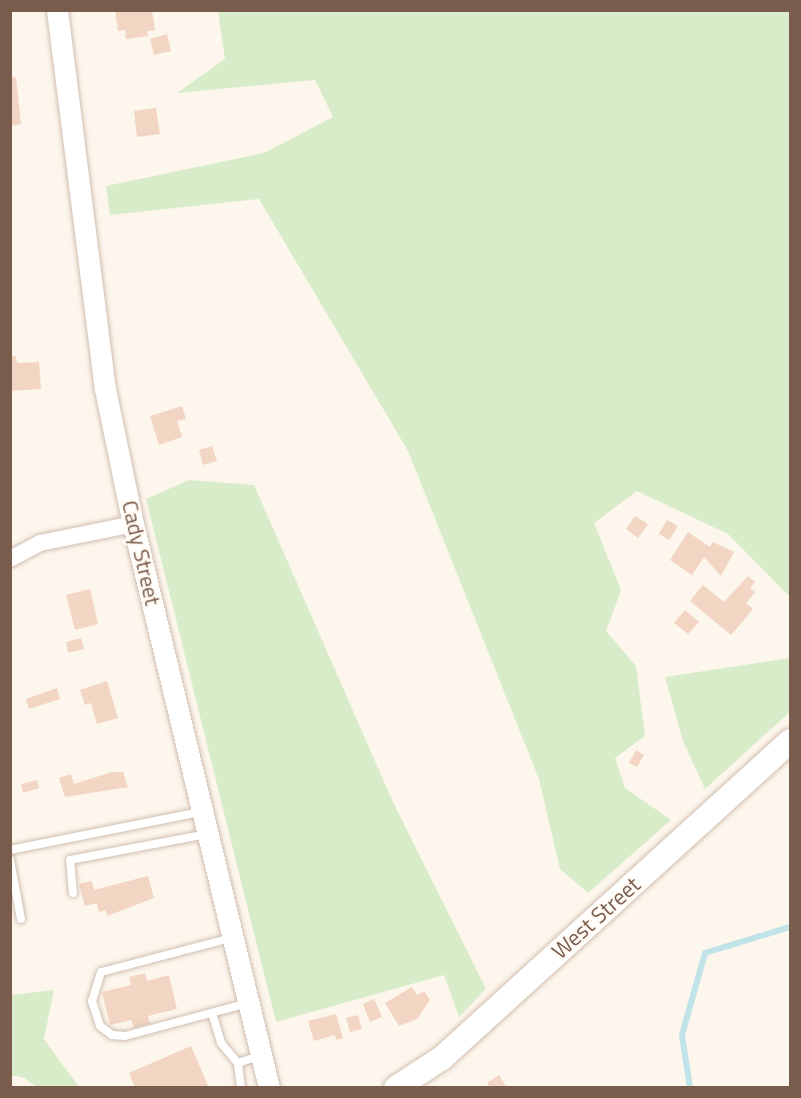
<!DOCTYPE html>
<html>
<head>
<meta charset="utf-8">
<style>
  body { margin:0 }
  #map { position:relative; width:801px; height:1098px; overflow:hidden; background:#fdf6ec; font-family:"Titillium Web",sans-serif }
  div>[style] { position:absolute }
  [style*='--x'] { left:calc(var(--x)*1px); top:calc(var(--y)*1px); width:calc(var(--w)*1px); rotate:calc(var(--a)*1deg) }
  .green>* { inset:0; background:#d8ecc9 }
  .stream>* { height:6px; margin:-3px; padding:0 3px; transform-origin:3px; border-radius:3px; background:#bfe3e8 }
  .building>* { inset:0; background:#f3d5c3 }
  .roads { filter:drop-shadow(0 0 2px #d1beb0) drop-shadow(0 0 2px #d1beb0) }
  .service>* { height:8px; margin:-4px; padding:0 4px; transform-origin:4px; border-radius:4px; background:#fff }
  .minor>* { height:16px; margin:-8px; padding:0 8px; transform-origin:8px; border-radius:8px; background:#fff }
  .tertiary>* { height:21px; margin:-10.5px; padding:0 10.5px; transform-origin:10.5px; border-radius:10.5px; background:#fff }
  .secondary>* { height:24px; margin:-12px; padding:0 12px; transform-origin:12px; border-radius:12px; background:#fff }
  span { translate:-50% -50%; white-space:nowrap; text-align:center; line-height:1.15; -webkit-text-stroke:4.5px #fffaf3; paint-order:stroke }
  .street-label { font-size:22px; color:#7a5c4d }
  .frame { position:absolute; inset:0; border:12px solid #7a5c4d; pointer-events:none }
</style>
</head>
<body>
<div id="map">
  <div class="green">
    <div style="clip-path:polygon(218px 11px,790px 11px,790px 597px,728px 534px,637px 491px,594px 523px,621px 590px,606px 631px,636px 666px,645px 736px,615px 758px,625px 788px,671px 820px,588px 893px,560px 869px,539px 779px,408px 451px,259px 199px,110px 215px,106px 186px,264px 153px,333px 117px,315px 80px,177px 93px,225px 59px)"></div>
    <div style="clip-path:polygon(189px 480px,254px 485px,393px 802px,486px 989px,459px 1017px,444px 975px,276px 1022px,146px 499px)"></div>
    <div style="clip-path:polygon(790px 658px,790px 712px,705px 789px,683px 741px,665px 677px)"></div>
    <div style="clip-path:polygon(54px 990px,44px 1039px,79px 1087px,37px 1087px,24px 1078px,11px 1075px,11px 995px)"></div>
  </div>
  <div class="stream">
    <div style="--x:690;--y:1088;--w:54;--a:-98.6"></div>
    <div style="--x:682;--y:1035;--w:85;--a:-74.3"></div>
    <div style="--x:705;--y:953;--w:89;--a:-17"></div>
  </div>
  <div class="building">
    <div style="clip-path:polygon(115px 10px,152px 10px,155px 30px,147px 31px,148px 36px,126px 39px,125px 30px,118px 31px)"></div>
    <div style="clip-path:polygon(167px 34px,171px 51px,154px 55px,150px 39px)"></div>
    <div style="clip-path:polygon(16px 77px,21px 124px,10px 126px,10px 78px)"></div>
    <div style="clip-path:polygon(156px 108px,160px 134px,137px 137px,134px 111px)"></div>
    <div style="clip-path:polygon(10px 356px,16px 356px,17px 363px,39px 362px,41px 389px,10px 391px)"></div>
    <div style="clip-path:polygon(182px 406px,186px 419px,177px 421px,182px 437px,159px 445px,150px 416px)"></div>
    <div style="clip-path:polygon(212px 446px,217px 461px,203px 465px,199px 450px)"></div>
    <div style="clip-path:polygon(635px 516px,648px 524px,638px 538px,626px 529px)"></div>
    <div style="clip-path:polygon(667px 520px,678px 526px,669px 540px,659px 534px)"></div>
    <div style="clip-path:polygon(688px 532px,710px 547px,713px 542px,734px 552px,721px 576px,704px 557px,692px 575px,670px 560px)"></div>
    <div style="clip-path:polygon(748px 576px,755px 582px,750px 588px,755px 592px,746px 603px,753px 609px,731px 635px,690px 601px,703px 585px,724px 602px)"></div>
    <div style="clip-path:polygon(90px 589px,98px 624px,75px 630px,66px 595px)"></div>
    <div style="clip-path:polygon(685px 610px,699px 622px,688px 634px,674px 623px)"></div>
    <div style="clip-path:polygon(81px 638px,84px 649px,68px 653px,66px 642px)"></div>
    <div style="clip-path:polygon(107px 681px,118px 718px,97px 724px,91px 703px,85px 705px,80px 690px)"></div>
    <div style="clip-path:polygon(57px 688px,60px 699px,29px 709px,26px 699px)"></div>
    <div style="clip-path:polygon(636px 750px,644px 755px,637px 767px,629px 763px)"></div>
    <div style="clip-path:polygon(112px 772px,123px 772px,128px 787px,65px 797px,59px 778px,71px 774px,74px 784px)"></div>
    <div style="clip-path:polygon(37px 780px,39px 788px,23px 793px,21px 784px)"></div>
    <div style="clip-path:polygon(148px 876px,154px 898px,107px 916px,106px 910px,99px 912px,97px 903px,85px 906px,79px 884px,92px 881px,94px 890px)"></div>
    <div style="clip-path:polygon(145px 973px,147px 981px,169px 975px,177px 1009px,148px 1016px,150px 1024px,134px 1028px,131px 1020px,110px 1025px,102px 992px,131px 985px,129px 977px)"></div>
    <div style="clip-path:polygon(412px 987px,417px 995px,424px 991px,430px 1000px,417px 1019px,399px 1026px,385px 1003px)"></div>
    <div style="clip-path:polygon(374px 999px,382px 1017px,370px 1022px,363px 1004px)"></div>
    <div style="clip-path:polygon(336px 1014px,343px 1038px,336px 1040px,335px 1035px,314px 1041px,308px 1021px)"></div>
    <div style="clip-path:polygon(358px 1015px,362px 1029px,350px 1032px,346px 1018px)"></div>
    <div style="clip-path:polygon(191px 1046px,209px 1088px,135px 1088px,129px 1073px)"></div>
    <div style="clip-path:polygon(499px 1075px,507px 1088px,490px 1088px,487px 1083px)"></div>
  </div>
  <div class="roads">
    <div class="service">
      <div style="--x:10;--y:850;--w:195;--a:-11.3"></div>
      <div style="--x:10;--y:860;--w:60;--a:79.4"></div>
      <div style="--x:73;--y:893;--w:33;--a:-95"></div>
      <div style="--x:70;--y:860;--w:139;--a:-10.7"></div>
      <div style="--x:231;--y:938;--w:134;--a:165.3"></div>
      <div style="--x:101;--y:972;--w:30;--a:107"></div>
      <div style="--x:92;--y:1001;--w:26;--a:72"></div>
      <div style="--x:100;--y:1026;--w:15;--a:37"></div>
      <div style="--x:112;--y:1035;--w:13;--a:4"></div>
      <div style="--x:125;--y:1036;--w:127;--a:-15"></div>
      <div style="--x:212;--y:1013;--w:31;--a:73"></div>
      <div style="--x:221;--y:1043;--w:26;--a:50"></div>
      <div style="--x:241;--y:1088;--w:25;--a:-97"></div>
      <div style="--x:238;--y:1063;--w:24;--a:-19"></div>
    </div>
    <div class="minor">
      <div style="--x:10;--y:559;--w:34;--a:-28"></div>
      <div style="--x:40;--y:543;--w:95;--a:-11.5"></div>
    </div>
    <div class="tertiary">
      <div style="--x:57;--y:10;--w:382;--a:82.8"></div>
      <div style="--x:105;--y:389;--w:138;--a:78.3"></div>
      <div style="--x:133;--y:524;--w:580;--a:76.44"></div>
    </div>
    <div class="secondary">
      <div style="--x:396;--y:1088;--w:55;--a:-33.1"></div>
      <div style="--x:442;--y:1058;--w:471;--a:-42.3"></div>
    </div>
  </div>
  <div class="street-label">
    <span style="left:141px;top:553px;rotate:77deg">Cady Street</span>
    <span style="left:596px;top:918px;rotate:-42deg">West Street</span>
  </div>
  <div class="frame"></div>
</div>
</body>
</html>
